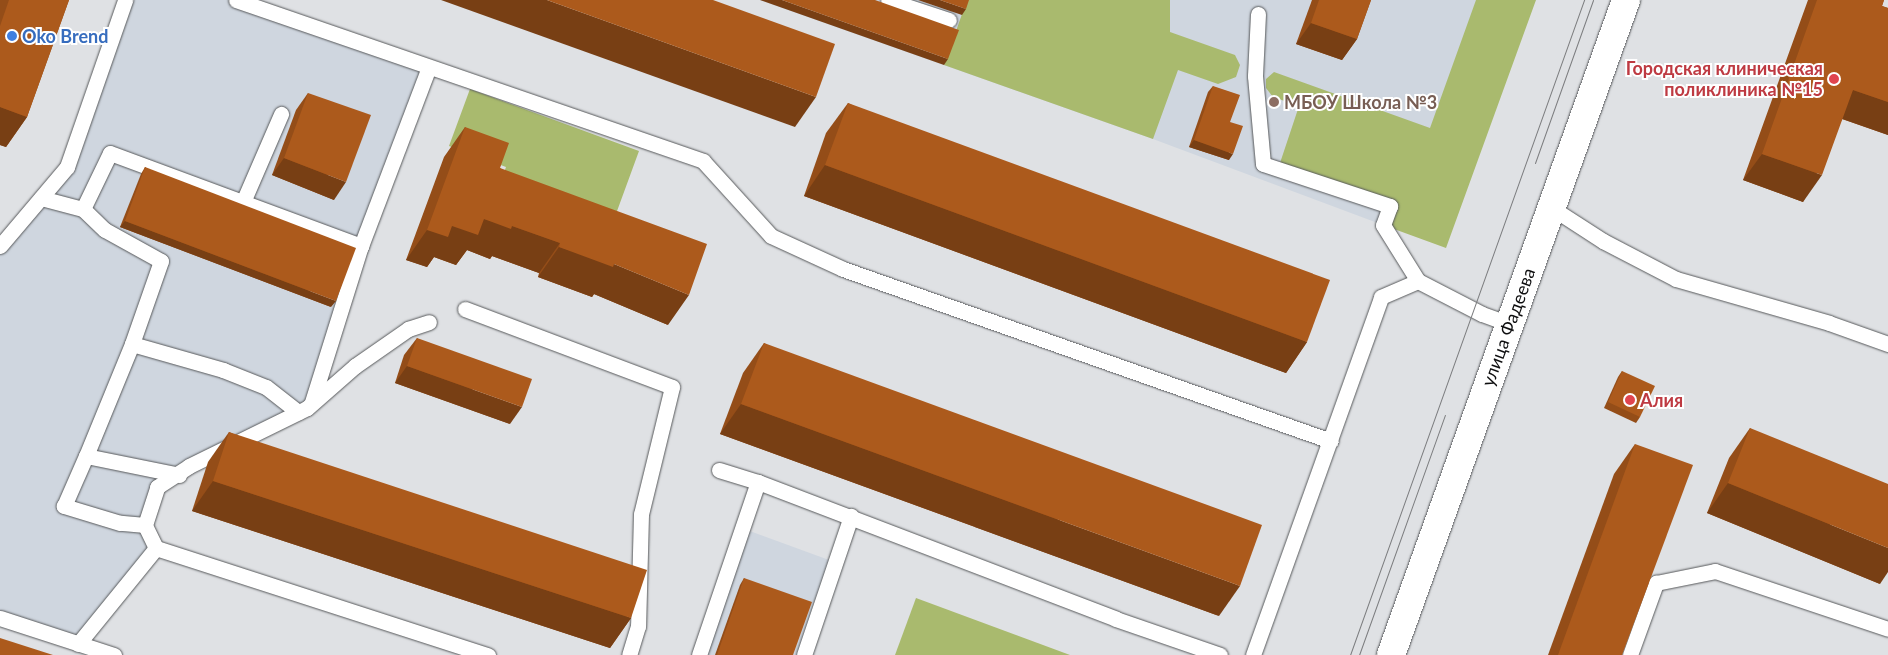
<!DOCTYPE html>
<html>
<head>
<meta charset="utf-8">
<style>
  body { margin:0 }
  #map { position:relative; width:1888px; height:655px; overflow:hidden; background:#dfe1e4; font-family:Lato,sans-serif }
  div>[style] { position:absolute }
  [style*='--x'] { left:calc(var(--x)*1px); top:calc(var(--y)*1px); width:calc(var(--w)*1px); rotate:calc(var(--a)*1deg) }
  .built>* { inset:0; background:#cfd6df }
  .green>* { inset:0; background:#a9ba6e }
  .roads { filter:drop-shadow(0 0 1px #56585a) drop-shadow(0 0 1px #56585a) }
  .lane>* { height:15px; margin:-7.5px; padding:0 7.5px; transform-origin:7.5px; border-radius:7.5px; background:#fff }
  .secondary>* { height:28px; margin:-14px; padding:0 14px; transform-origin:14px; border-radius:14px; background:#fff }
  .tram>* { height:1px; margin:-0.5px; padding:0 0.5px; transform-origin:0.5px; border-radius:0.5px; background:#7c7d7f }
  .wall>* { inset:0; background:#944d18 }
  .shaded-wall>* { inset:0; background:#783f14 }
  .building>* { inset:0; background:#ac5a1c }
  .dots>* { width:14px; height:14px; translate:-50% -50%; box-sizing:border-box; border:2px solid #fff; border-radius:50% }
  span { translate:-50% -50%; white-space:nowrap; text-align:center; line-height:1.15; -webkit-text-stroke:4px #fff; paint-order:stroke }
  .shop-label { font-size:18px; color:#366cbe; font-weight:700 }
  .left { translate:0 -50%; text-align:left }
  .health-label { font-size:18px; color:#be3a42; font-weight:700 }
  .right { translate:-100% -50%; text-align:right }
  .education-label { font-size:18px; color:#785e54; font-weight:700 }
  .street-label { font-size:18px; color:#0e0e0f }
</style>
</head>
<body>
<div id="map">
  <div class="built">
    <div style="clip-path:polygon(125px 0,236px 0,429px 67px,312px 403px,157px 487px,146px 525px,156px 548px,78px 644px,0 618px,0 246px,67px 167px)"></div>
    <div style="clip-path:polygon(760px 0,1536px 0,1383px 225px,1153px 139px)"></div>
    <div style="clip-path:polygon(747px 530px,829px 560px,796px 655px,704px 655px)"></div>
  </div>
  <div class="green">
    <div style="clip-path:polygon(967px 0,1170px 0,1170px 32px,1235px 55px,1240px 65px,1236px 77px,1218px 84px,1178px 70px,1153px 139px,944px 65px)"></div>
    <div style="clip-path:polygon(1476px 0,1536px 0,1446px 248px,1383px 225px,1389px 206px,1278px 169px,1299px 106px,1273px 97px,1266px 88px,1266px 79px,1274px 72px,1430px 128px)"></div>
    <div style="clip-path:polygon(470px 89px,639px 151px,609px 233px,497px 192px,506px 167px,449px 146px)"></div>
    <div style="clip-path:polygon(916px 598px,1070px 655px,895px 655px)"></div>
  </div>
  <div class="roads">
    <div class="lane">
      <div style="--x:236;--y:0;--w:494;--a:19"></div>
      <div style="--x:703;--y:161;--w:101;--a:47.8"></div>
      <div style="--x:771;--y:236;--w:79;--a:24.6"></div>
      <div style="--x:843;--y:269;--w:517;--a:19.42"></div>
      <div style="--x:888;--y:0;--w:64;--a:18.2"></div>
      <div style="--x:1258;--y:14;--w:62;--a:92.8"></div>
      <div style="--x:1255;--y:76;--w:88;--a:84.8"></div>
      <div style="--x:1263;--y:164;--w:134;--a:18.3"></div>
      <div style="--x:1390;--y:206;--w:20;--a:110"></div>
      <div style="--x:1383;--y:225;--w:66;--a:58"></div>
      <div style="--x:1418;--y:281;--w:72;--a:27.3"></div>
      <div style="--x:1482;--y:314;--w:29;--a:20"></div>
      <div style="--x:41;--y:198;--w:43;--a:14.7"></div>
      <div style="--x:83;--y:209;--w:62;--a:-64.3"></div>
      <div style="--x:110;--y:153;--w:268;--a:20.3"></div>
      <div style="--x:361;--y:246;--w:191;--a:-69.2"></div>
      <div style="--x:243;--y:202;--w:96;--a:-66.6"></div>
      <div style="--x:1552;--y:208;--w:61;--a:32.9"></div>
      <div style="--x:1603;--y:241;--w:82;--a:27.5"></div>
      <div style="--x:1676;--y:279;--w:159;--a:16"></div>
      <div style="--x:1829;--y:323;--w:63;--a:19.6"></div>
      <div style="--x:83;--y:209;--w:30;--a:44"></div>
      <div style="--x:105;--y:230;--w:64;--a:29"></div>
      <div style="--x:161;--y:261;--w:88;--a:109.3"></div>
      <div style="--x:0;--y:246;--w:104;--a:-49.7"></div>
      <div style="--x:67;--y:167;--w:177;--a:-70.8"></div>
      <div style="--x:465;--y:309;--w:221;--a:20.6"></div>
      <div style="--x:672;--y:387;--w:131;--a:103.7"></div>
      <div style="--x:641;--y:514;--w:112;--a:91.5"></div>
      <div style="--x:638;--y:626;--w:30;--a:107"></div>
      <div style="--x:312;--y:402;--w:164;--a:-72.6"></div>
      <div style="--x:86;--y:456;--w:121;--a:-67.7"></div>
      <div style="--x:132;--y:344;--w:95;--a:15.9"></div>
      <div style="--x:223;--y:370;--w:46;--a:21.6"></div>
      <div style="--x:266;--y:387;--w:41;--a:38"></div>
      <div style="--x:719;--y:470;--w:41;--a:17.1"></div>
      <div style="--x:145;--y:525;--w:25;--a:-175"></div>
      <div style="--x:120;--y:523;--w:59;--a:-163.1"></div>
      <div style="--x:64;--y:506;--w:55;--a:-66.3"></div>
      <div style="--x:86;--y:456;--w:95;--a:11.5"></div>
      <div style="--x:156;--y:548;--w:25;--a:-116"></div>
      <div style="--x:145;--y:525;--w:40;--a:-72"></div>
      <div style="--x:157;--y:487;--w:38;--a:-33"></div>
      <div style="--x:189;--y:466;--w:131;--a:-26.2"></div>
      <div style="--x:307;--y:408;--w:64;--a:-41.2"></div>
      <div style="--x:355;--y:366;--w:65;--a:-34.9"></div>
      <div style="--x:408;--y:329;--w:22;--a:-18"></div>
      <div style="--x:0;--y:618;--w:120;--a:18"></div>
      <div style="--x:78;--y:644;--w:124;--a:-50.9"></div>
      <div style="--x:156;--y:548;--w:349;--a:17.9"></div>
      <div style="--x:699;--y:655;--w:183;--a:-71.2"></div>
      <div style="--x:758;--y:482;--w:383;--a:20.9"></div>
      <div style="--x:1116;--y:619;--w:110;--a:19.1"></div>
      <div style="--x:804;--y:655;--w:147;--a:-71.3"></div>
      <div style="--x:1253;--y:655;--w:380;--a:-70.3"></div>
      <div style="--x:1381;--y:297;--w:40;--a:-23.4"></div>
      <div style="--x:1630;--y:655;--w:77;--a:-70.1"></div>
      <div style="--x:1656;--y:583;--w:60;--a:-11.5"></div>
      <div style="--x:1715;--y:571;--w:182;--a:18.5"></div>
    </div>
    <div class="secondary">
      <div style="--x:1391;--y:655;--w:696;--a:-70.26"></div>
    </div>
  </div>
  <div class="tram">
    <div style="--x:1535;--y:163;--w:173;--a:-70.4"></div>
    <div style="--x:1350;--y:655;--w:696;--a:-70.34"></div>
    <div style="--x:1359;--y:655;--w:255;--a:-70.3"></div>
  </div>
  <div class="wall">
    <div style="clip-path:polygon(0 0,69px 0,27px 117px,6px 147px,0 145px)"></div>
    <div style="clip-path:polygon(1312px 0,1371px 0,1357px 39px,1342px 60px,1296px 44px)"></div>
    <div style="clip-path:polygon(1808px 0,1884px 0,1882px 6px,1888px 8px,1888px 135px,1842px 119px,1803px 202px,1743px 180px)"></div>
    <div style="clip-path:polygon(1213px 86px,1230px 122px,1229px 160px,1189px 147px,1208px 92px)"></div>
    <div style="clip-path:polygon(308px 93px,334px 200px,272px 175px,296px 110px)"></div>
    <div style="clip-path:polygon(848px 103px,1307px 342px,1286px 373px,804px 196px,826px 133px)"></div>
    <div style="clip-path:polygon(465px 127px,500px 168px,668px 325px,594px 294px,592px 297px,538px 277px,539px 273px,492px 256px,490px 259px,467px 250px,456px 265px,434px 257px,427px 267px,406px 260px,444px 157px)"></div>
    <div style="clip-path:polygon(145px 167px,331px 307px,120px 227px,141px 174px)"></div>
    <div style="clip-path:polygon(417px 338px,510px 424px,395px 383px,404px 355px)"></div>
    <div style="clip-path:polygon(764px 343px,1219px 616px,720px 434px,743px 373px)"></div>
    <div style="clip-path:polygon(1622px 371px,1640px 417px,1636px 423px,1604px 408px,1618px 377px)"></div>
    <div style="clip-path:polygon(1750px 428px,1880px 584px,1707px 513px,1729px 458px)"></div>
    <div style="clip-path:polygon(229px 432px,631px 618px,610px 648px,192px 511px,208px 462px)"></div>
    <div style="clip-path:polygon(1635px 444px,1622px 655px,1548px 655px,1614px 474px)"></div>
    <div style="clip-path:polygon(744px 578px,793px 655px,715px 655px,740px 585px)"></div>
  </div>
  <div class="shaded-wall">
    <div style="clip-path:polygon(441px 0,547px 0,816px 97px,795px 127px)"></div>
    <div style="clip-path:polygon(760px 0,782px 0,948px 59px,944px 65px)"></div>
    <div style="clip-path:polygon(918px 0,940px 0,966px 9px,962px 15px)"></div>
    <div style="clip-path:polygon(1311px 23px,1357px 39px,1342px 60px,1296px 44px)"></div>
    <div style="clip-path:polygon(1853px 90px,1888px 102px,1888px 135px,1834px 116px)"></div>
    <div style="clip-path:polygon(0 107px,27px 117px,6px 147px,0 145px)"></div>
    <div style="clip-path:polygon(1194px 140px,1233px 154px,1229px 160px,1189px 147px)"></div>
    <div style="clip-path:polygon(1762px 154px,1822px 175px,1803px 202px,1743px 180px)"></div>
    <div style="clip-path:polygon(284px 158px,346px 182px,334px 200px,272px 175px)"></div>
    <div style="clip-path:polygon(825px 165px,1307px 342px,1286px 373px,804px 196px)"></div>
    <div style="clip-path:polygon(484px 219px,512px 226px,560px 243px,539px 273px,492px 256px,490px 259px,467px 250px,456px 265px,434px 257px,427px 267px,406px 260px,427px 230px,452px 226px)"></div>
    <div style="clip-path:polygon(125px 221px,336px 301px,331px 307px,120px 227px)"></div>
    <div style="clip-path:polygon(559px 247px,614px 264px,689px 295px,668px 325px,594px 294px,592px 297px,538px 277px)"></div>
    <div style="clip-path:polygon(407px 366px,522px 407px,510px 424px,395px 383px)"></div>
    <div style="clip-path:polygon(741px 404px,1240px 586px,1219px 616px,720px 434px)"></div>
    <div style="clip-path:polygon(213px 481px,631px 618px,610px 648px,192px 511px)"></div>
    <div style="clip-path:polygon(1728px 483px,1888px 548px,1888px 572px,1880px 584px,1707px 513px)"></div>
  </div>
  <div class="building">
    <div style="clip-path:polygon(9px 0,69px 0,27px 117px,0 107px,0 26px)"></div>
    <div style="clip-path:polygon(547px 0,713px 0,835px 44px,816px 97px)"></div>
    <div style="clip-path:polygon(782px 0,875px 0,959px 30px,948px 59px)"></div>
    <div style="clip-path:polygon(940px 0,969px 0,966px 9px)"></div>
    <div style="clip-path:polygon(1319px 0,1371px 0,1357px 39px,1311px 23px)"></div>
    <div style="clip-path:polygon(1817px 0,1884px 0,1882px 6px,1888px 8px,1888px 102px,1853px 90px,1822px 175px,1762px 154px)"></div>
    <div style="clip-path:polygon(1213px 86px,1240px 95px,1230px 122px,1243px 126px,1233px 154px,1194px 140px)"></div>
    <div style="clip-path:polygon(308px 93px,371px 115px,346px 182px,284px 158px)"></div>
    <div style="clip-path:polygon(848px 103px,1330px 280px,1307px 342px,825px 165px)"></div>
    <div style="clip-path:polygon(465px 127px,509px 143px,500px 168px,707px 244px,689px 295px,614px 264px,613px 267px,559px 247px,560px 243px,512px 226px,511px 229px,484px 219px,478px 235px,452px 226px,448px 237px,427px 230px)"></div>
    <div style="clip-path:polygon(145px 167px,356px 248px,336px 301px,125px 221px)"></div>
    <div style="clip-path:polygon(417px 338px,532px 379px,522px 407px,407px 366px)"></div>
    <div style="clip-path:polygon(764px 343px,1262px 525px,1240px 586px,741px 404px)"></div>
    <div style="clip-path:polygon(1622px 371px,1655px 386px,1640px 417px,1608px 402px)"></div>
    <div style="clip-path:polygon(1750px 428px,1888px 484px,1888px 548px,1728px 483px)"></div>
    <div style="clip-path:polygon(229px 432px,647px 570px,631px 618px,213px 481px)"></div>
    <div style="clip-path:polygon(1635px 444px,1693px 465px,1622px 655px,1558px 655px)"></div>
    <div style="clip-path:polygon(744px 578px,812px 602px,793px 655px,717px 655px)"></div>
    <div style="clip-path:polygon(0 638px,53px 655px,0 655px)"></div>
  </div>
  <div class="dots">
    <div style="left:12px;top:36px;background:#3f7fe0"></div>
    <div style="left:1834px;top:79px;background:#e0444e"></div>
    <div style="left:1274px;top:102px;background:#8d6e63"></div>
    <div style="left:1630px;top:400px;background:#e0444e"></div>
  </div>
  <div class="shop-label">
    <span class="left" style="left:22px;top:36px">Oko Brend</span>
  </div>
  <div class="health-label">
    <span class="right" style="left:1823px;top:79px">Городская клиническая<br>поликлиника №15</span>
    <span class="left" style="left:1640px;top:400px">Алия</span>
  </div>
  <div class="education-label">
    <span class="left" style="left:1284px;top:102px">МБОУ Школа №3</span>
  </div>
  <div class="street-label">
    <span style="left:1508px;top:327px;rotate:-70deg">улица Фадеева</span>
  </div>
</div>
</body>
</html>
